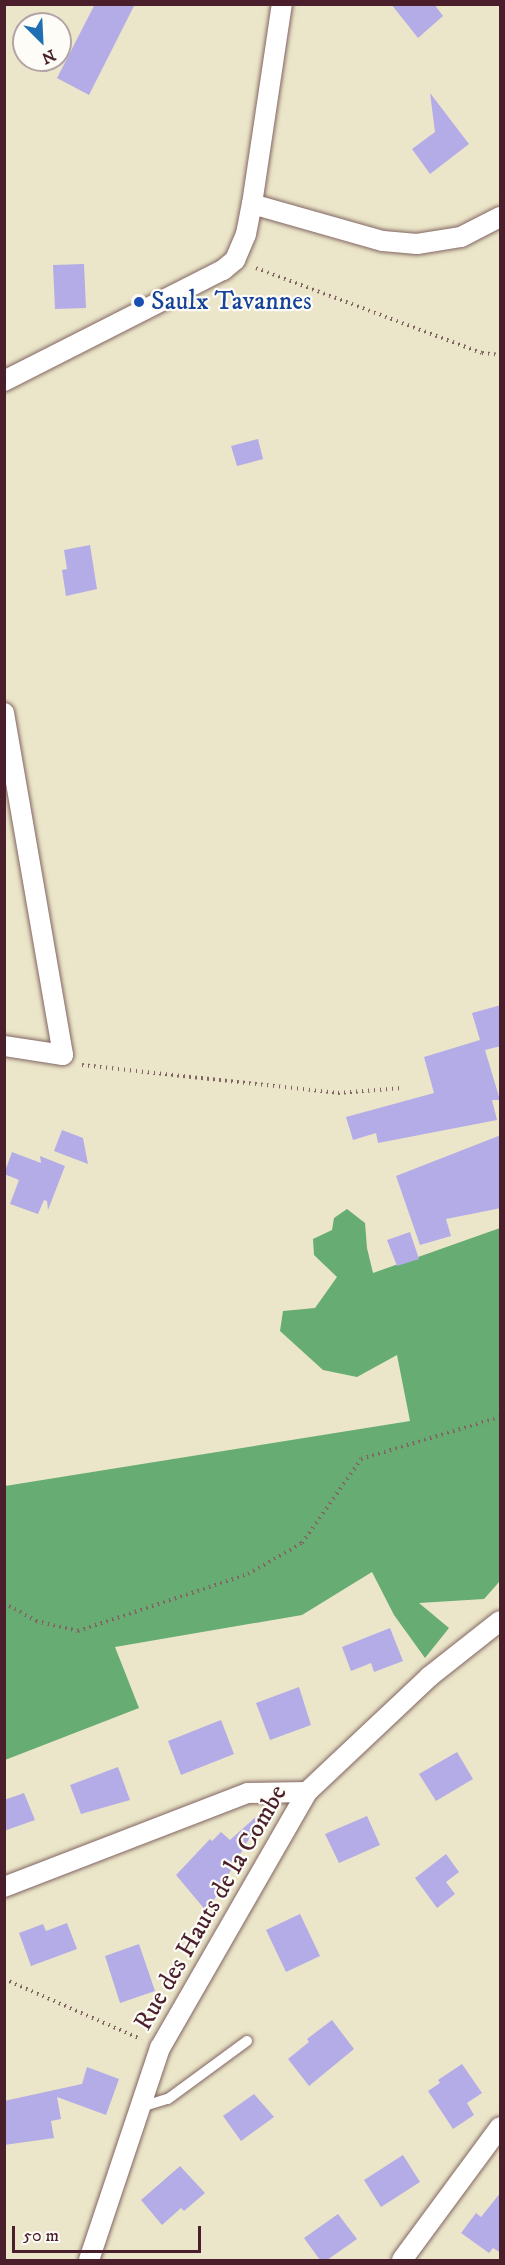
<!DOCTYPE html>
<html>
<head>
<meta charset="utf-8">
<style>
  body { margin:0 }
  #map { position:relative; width:505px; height:2265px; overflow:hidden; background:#ebe6c9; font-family:"IM FELL DW Pica",serif }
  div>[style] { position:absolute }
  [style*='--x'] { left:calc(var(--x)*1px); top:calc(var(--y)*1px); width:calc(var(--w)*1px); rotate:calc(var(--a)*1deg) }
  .forest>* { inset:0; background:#67ac72 }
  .building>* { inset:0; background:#b4ace6 }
  .path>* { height:4px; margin-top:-2px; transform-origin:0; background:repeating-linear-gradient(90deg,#826562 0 1.5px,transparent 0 6px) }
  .roads { filter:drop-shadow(0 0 2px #826562) drop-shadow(0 0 2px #826562) }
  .service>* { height:10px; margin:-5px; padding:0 5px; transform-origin:5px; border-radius:5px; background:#fff }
  .minor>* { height:20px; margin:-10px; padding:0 10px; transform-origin:10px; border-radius:10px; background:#fff }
  .dots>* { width:16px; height:16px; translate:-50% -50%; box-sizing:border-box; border:3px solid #fdfcf7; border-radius:50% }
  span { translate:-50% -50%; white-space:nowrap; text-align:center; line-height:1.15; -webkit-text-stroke:4.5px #fdfcf7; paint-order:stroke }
  .transit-label { font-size:26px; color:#164399 }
  .left { translate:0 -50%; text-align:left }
  .street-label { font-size:26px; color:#4a1f2b }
  .frame { position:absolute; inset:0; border:6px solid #4a1f2b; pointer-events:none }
  .north { position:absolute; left:12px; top:12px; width:60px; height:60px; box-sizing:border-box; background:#fdfcf7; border:2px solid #b5a4a5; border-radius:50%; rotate:156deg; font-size:16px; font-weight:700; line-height:24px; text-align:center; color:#4a1f2b }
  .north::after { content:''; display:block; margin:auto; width:21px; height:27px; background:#1f6fb2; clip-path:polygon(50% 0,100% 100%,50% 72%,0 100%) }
  .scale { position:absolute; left:12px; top:2226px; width:189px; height:27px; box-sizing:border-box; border:3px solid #4a1f2b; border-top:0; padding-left:8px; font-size:18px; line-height:21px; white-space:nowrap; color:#4a1f2b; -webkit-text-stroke:4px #fdfcf7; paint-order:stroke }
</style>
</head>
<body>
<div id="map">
  <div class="forest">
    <div style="clip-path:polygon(347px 1209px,365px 1223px,367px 1248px,373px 1273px,500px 1228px,500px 1581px,484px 1599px,419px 1603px,449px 1628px,425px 1658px,394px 1615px,372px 1572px,302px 1615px,115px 1647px,139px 1708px,5px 1760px,5px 1486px,410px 1421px,397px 1355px,357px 1377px,323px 1370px,280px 1331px,283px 1311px,315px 1308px,337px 1277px,314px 1255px,313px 1239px,332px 1230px,334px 1218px)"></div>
  </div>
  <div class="building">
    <div style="clip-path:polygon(95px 4px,135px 4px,89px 95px,57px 78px)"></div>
    <div style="clip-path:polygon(391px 4px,434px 4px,443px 16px,418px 38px)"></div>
    <div style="clip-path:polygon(430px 93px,469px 144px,430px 174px,412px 149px,435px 132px)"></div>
    <div style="clip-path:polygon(84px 264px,86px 308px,55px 309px,53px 265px)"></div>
    <div style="clip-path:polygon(258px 439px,263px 459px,237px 466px,231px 446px)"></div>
    <div style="clip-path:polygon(90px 545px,97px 589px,66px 596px,62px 570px,67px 569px,64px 550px)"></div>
    <div style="clip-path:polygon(501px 1005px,501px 1046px,485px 1050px,500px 1100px,492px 1100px,497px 1120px,378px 1143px,376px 1133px,353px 1140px,346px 1117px,434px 1093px,424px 1057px,480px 1040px,472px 1013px)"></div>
    <div style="clip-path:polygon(62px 1130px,83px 1138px,88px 1164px,54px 1151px)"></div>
    <div style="clip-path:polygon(501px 1135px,501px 1208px,446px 1219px,451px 1236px,420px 1245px,396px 1176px)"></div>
    <div style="clip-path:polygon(12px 1152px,41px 1163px,40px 1156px,65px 1166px,48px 1210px,47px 1201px,44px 1200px,38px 1214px,10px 1204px,19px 1180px,4px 1174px)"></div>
    <div style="clip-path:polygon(410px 1232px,419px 1259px,397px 1266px,387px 1240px)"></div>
    <div style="clip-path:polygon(390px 1628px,403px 1661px,374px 1672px,371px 1663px,351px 1671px,342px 1647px)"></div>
    <div style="clip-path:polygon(299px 1687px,311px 1725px,270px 1740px,256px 1703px)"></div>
    <div style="clip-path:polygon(221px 1720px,234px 1754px,181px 1775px,168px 1741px)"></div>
    <div style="clip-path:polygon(457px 1752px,473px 1779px,436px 1801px,419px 1774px)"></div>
    <div style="clip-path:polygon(118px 1767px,130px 1800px,81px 1814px,70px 1785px)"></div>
    <div style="clip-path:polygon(24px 1793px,35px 1820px,4px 1831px,4px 1800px)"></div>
    <div style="clip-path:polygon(259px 1814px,262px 1816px,207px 1912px,176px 1875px,210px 1839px,212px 1841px,221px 1832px,230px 1840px)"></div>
    <div style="clip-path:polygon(367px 1816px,380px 1845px,339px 1863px,325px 1834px)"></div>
    <div style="clip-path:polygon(446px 1854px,459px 1872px,446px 1882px,455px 1894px,437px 1908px,415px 1878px)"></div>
    <div style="clip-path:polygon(300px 1914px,320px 1956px,286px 1972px,266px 1930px)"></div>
    <div style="clip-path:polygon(67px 1923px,77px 1949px,31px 1966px,19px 1933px,43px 1924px,46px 1931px)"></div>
    <div style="clip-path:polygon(139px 1944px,155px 1991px,120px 2003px,105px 1956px)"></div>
    <div style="clip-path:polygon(332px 2020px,354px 2049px,309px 2086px,288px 2059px,309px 2042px,307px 2039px)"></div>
    <div style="clip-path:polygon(462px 2064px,482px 2093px,467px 2103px,474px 2115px,453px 2129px,428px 2091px,440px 2083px,438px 2080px)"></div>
    <div style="clip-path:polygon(87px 2067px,119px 2079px,106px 2115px,57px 2097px,61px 2119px,51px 2121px,54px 2138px,4px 2145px,4px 2101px,82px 2084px)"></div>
    <div style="clip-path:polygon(254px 2094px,274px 2117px,241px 2141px,223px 2116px)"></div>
    <div style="clip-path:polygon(403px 2155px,420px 2182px,381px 2207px,364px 2180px)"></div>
    <div style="clip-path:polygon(180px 2166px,205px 2193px,184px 2211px,181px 2208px,162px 2225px,141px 2200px)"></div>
    <div style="clip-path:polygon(501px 2192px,501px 2253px,493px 2248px,489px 2253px,461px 2233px,476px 2213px,481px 2217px)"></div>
    <div style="clip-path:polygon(338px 2214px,357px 2239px,327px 2260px,320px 2260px,304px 2238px)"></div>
  </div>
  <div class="path">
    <div style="--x:256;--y:268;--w:241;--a:20.6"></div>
    <div style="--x:482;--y:353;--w:18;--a:6"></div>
    <div style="--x:82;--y:1065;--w:258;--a:6.2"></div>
    <div style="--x:338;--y:1093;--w:64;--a:-4.5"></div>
    <div style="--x:4;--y:1603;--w:37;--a:29"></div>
    <div style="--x:36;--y:1621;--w:43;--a:13.4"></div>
    <div style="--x:78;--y:1631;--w:179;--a:-18.5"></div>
    <div style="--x:248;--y:1574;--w:62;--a:-29.9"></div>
    <div style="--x:302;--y:1543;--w:103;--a:-54.9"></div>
    <div style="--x:361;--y:1459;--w:145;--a:-16.8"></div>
    <div style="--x:4;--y:1979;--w:150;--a:23.7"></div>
  </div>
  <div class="roads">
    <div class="service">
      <div style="--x:141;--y:2107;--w:28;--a:-17"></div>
      <div style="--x:168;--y:2099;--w:98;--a:-36.3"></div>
    </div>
    <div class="minor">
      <div style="--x:252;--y:204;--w:136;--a:15.8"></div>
      <div style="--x:383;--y:241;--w:34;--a:5"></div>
      <div style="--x:417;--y:244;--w:45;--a:-9"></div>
      <div style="--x:461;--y:237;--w:44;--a:-27.1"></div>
      <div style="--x:4;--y:381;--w:246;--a:-26.9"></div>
      <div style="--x:223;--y:270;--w:16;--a:-40"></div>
      <div style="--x:235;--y:260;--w:28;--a:-67"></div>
      <div style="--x:246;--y:234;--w:31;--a:-79"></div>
      <div style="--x:252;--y:204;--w:202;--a:-81.5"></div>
      <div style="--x:4;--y:713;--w:347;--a:80.2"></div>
      <div style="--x:63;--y:1055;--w:60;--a:-171.3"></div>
      <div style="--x:4;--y:1887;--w:261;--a:-21.1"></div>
      <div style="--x:248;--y:1793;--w:59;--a:-1"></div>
      <div style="--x:89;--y:2260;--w:224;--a:-71.5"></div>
      <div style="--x:160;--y:2048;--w:295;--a:-60.1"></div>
      <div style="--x:307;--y:1792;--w:168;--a:-43.3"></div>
      <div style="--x:429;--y:1677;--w:90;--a:-38.3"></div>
      <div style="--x:402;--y:2260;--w:165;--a:-53.6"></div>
    </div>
  </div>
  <div class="dots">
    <div style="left:139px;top:302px;background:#1a4fb4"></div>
  </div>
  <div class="transit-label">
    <span class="left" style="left:151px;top:302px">Saulx Tavannes</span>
  </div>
  <div class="street-label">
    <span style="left:211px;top:1908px;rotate:-60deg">Rue des Hauts de la Combe</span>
  </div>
  <div class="frame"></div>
  <div class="north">N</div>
  <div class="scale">50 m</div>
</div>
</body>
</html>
